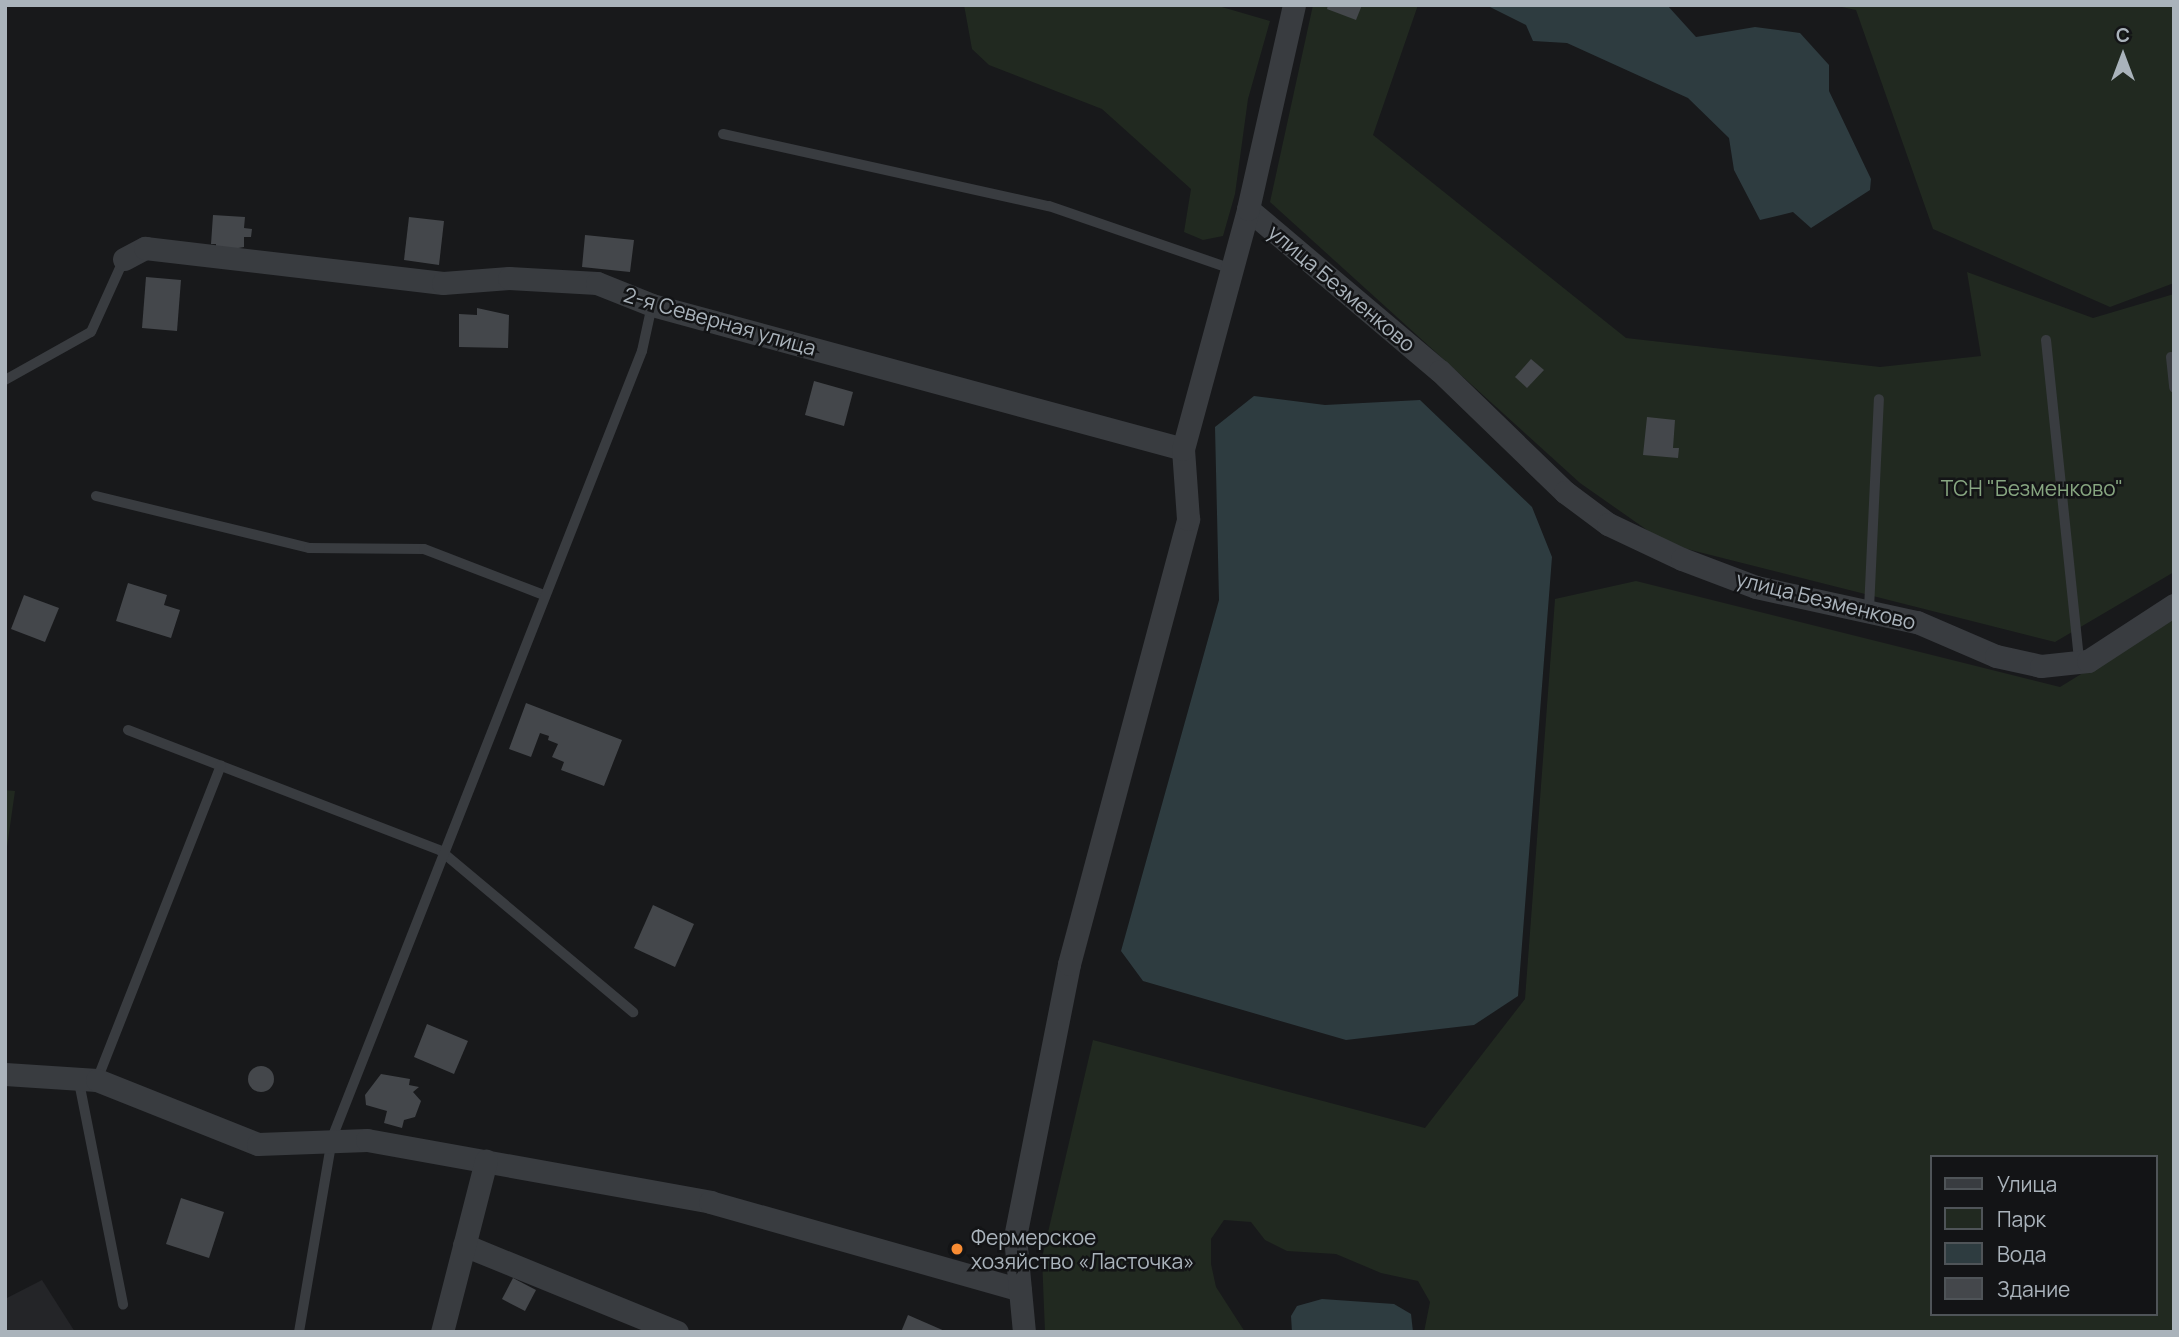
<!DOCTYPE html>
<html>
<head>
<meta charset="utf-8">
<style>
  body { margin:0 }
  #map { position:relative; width:2179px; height:1337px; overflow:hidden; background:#18191b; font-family:Manrope,sans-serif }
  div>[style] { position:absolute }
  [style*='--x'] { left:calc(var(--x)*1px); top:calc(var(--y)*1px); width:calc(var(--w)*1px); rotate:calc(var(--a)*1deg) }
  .built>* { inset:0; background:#242528 }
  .green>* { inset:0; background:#212920 }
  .water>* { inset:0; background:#2e3c40 }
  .building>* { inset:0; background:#44474b }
  .round { border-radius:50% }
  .lane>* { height:10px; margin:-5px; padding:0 5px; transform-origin:5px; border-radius:5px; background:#393c40 }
  .street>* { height:23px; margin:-11.5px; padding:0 11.5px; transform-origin:11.5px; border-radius:11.5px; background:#393c40 }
  .dots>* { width:19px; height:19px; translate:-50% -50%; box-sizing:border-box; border:4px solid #131416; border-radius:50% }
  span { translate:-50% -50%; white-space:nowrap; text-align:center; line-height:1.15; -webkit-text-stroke:5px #131416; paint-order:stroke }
  .street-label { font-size:21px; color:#aab3bb }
  .park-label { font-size:21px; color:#87a681 }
  .poi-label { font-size:21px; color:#aab3bb }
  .left { translate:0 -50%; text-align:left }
  .frame { position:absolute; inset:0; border:7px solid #aab3bb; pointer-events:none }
  .legend { position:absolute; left:1930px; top:1155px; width:228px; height:161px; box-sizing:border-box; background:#131416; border:2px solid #4f5458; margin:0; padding:9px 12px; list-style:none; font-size:21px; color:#aab3bb }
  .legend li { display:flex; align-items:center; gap:14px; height:35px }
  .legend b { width:35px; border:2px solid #4f5458 }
  .north { position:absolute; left:2088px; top:21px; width:70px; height:70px; -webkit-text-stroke:5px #131416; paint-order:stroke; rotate:0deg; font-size:19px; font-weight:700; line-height:28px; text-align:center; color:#aab3bb }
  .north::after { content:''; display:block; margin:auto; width:24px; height:32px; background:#aab3bb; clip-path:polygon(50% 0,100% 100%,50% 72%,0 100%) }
</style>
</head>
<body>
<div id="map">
  <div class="built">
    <div style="clip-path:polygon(42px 1280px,75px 1332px,5px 1332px,5px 1299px)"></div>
  </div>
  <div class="green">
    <div style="clip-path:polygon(964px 5px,1215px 5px,1270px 21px,1248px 99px,1235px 194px,1223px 236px,1203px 240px,1184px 232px,1191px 189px,1102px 109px,989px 65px,972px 49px)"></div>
    <div style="clip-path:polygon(1313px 5px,1418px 5px,1373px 135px,1626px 338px,1880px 367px,1981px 356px,1967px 272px,2093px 318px,2174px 294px,2174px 572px,2055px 642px,1667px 544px,1580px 483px,1270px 202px)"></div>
    <div style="clip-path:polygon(1832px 5px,2174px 5px,2174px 283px,2110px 307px,1933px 229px,1856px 10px)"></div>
    <div style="clip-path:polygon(evenodd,1636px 581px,2060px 687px,2174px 617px,2174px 1332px,1424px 1332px,1430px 1302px,1418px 1281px,1381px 1273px,1336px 1254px,1287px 1251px,1265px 1240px,1251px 1222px,1224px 1220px,1211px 1239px,1211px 1264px,1216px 1287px,1245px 1332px,1045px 1332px,1042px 1258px,1093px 1040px,1425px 1128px,1525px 999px,1555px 599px,1636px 581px,1932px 1157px,2156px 1157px,2156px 1314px,1932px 1314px,1932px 1157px)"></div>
    <div style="clip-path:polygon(5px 790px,15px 791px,5px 861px)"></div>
  </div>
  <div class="water">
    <div style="clip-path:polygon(1486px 5px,1667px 5px,1696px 37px,1755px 27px,1800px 33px,1829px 65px,1829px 91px,1871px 179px,1870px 190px,1811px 228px,1793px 212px,1760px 220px,1734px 170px,1729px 138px,1688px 98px,1567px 43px,1533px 41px,1526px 25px)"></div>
    <div style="clip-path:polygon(1254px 396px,1325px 405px,1420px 400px,1532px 507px,1552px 557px,1518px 996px,1474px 1025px,1346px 1040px,1143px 981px,1121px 951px,1219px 600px,1215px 427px)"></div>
    <div style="clip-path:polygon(1322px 1299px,1394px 1304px,1411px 1314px,1413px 1332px,1292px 1332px,1291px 1316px,1297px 1306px)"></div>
  </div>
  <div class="building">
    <div style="clip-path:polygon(1328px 5px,1362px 5px,1356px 20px,1327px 9px)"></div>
    <div style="clip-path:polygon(213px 215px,245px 217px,244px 228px,252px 229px,251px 237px,244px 237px,244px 247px,216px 252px,216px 244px,211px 244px)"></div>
    <div style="clip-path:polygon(409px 217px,444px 221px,439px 265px,404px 260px)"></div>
    <div style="clip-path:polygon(585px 235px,634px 240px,630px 272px,582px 267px)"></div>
    <div style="clip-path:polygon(146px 277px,181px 280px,177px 331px,142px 328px)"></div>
    <div style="clip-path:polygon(477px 308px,509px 315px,508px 348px,459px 347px,459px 314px,477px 315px)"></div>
    <div style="clip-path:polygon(1531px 359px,1544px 370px,1527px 388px,1515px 377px)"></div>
    <div style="clip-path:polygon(814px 381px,853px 392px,844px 426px,805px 415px)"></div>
    <div style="clip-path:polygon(1647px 417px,1675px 420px,1673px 448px,1679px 448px,1678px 458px,1643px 455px)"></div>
    <div style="clip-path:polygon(128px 583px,167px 595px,164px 605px,180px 610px,171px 638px,116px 621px)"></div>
    <div style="clip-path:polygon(24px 595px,59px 608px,45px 642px,11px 629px)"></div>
    <div style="clip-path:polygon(526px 703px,622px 740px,604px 786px,561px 770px,564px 762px,552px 757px,558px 744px,548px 740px,549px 736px,540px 733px,531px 757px,509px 749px)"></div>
    <div style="clip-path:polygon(653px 905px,694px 924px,675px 967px,634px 948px)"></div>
    <div style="clip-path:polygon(427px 1024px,468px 1041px,454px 1074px,414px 1057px)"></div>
    <div class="round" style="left:248px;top:1066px;width:26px;height:26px"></div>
    <div style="clip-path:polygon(381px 1074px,410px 1079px,409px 1085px,419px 1087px,413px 1092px,421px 1101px,415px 1117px,404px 1120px,402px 1128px,384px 1123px,387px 1111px,366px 1105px,365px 1095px)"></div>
    <div style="clip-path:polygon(181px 1198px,224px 1212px,209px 1258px,166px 1244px)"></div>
    <div style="clip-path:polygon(513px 1278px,536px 1290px,525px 1311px,502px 1299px)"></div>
    <div style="clip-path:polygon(908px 1315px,947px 1332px,901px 1332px)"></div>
  </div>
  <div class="lane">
    <div style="--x:723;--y:134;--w:334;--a:12.5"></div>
    <div style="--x:1049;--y:206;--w:194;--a:19"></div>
    <div style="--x:2046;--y:340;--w:324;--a:84.1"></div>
    <div style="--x:2171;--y:357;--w:31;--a:84"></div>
    <div style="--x:5;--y:380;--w:98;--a:-29.2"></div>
    <div style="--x:91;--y:332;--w:80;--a:-65.7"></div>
    <div style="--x:96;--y:496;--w:219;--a:13.7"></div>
    <div style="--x:309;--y:548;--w:115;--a:0.5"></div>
    <div style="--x:424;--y:549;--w:129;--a:21"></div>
    <div style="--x:1869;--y:609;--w:210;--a:-87.3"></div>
    <div style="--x:128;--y:730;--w:336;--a:21.1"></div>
    <div style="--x:441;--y:851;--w:251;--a:40"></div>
    <div style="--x:78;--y:1077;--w:232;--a:78.8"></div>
    <div style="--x:97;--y:1080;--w:338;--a:-68.5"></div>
    <div style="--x:299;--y:1332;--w:197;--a:-80.3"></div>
    <div style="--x:332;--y:1138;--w:846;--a:-68.5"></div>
    <div style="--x:642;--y:351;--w:47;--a:-77.7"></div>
  </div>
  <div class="street">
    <div style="--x:1248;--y:209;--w:251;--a:40.2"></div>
    <div style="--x:1440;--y:371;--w:174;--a:44.1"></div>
    <div style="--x:1565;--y:492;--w:54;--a:36.7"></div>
    <div style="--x:1608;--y:524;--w:82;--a:25.3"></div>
    <div style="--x:1682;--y:559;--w:79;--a:20.7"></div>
    <div style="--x:1756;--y:587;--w:165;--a:12.3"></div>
    <div style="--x:1917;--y:622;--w:86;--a:23.3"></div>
    <div style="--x:1996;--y:656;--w:46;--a:12.5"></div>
    <div style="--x:2041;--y:666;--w:47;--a:-6.1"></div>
    <div style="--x:2088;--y:661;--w:103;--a:-33.1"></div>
    <div style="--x:124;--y:259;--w:24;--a:-28"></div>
    <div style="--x:145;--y:248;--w:300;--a:6.7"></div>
    <div style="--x:443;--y:283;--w:66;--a:-4.3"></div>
    <div style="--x:509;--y:278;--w:88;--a:3.3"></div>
    <div style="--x:597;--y:283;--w:59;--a:21.8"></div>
    <div style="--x:652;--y:305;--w:550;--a:15.17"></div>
    <div style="--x:5;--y:1074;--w:92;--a:3.7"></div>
    <div style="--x:97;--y:1080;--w:173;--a:21.7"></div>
    <div style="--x:258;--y:1144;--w:109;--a:-2.1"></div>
    <div style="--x:367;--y:1140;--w:349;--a:10.2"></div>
    <div style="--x:710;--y:1202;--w:322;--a:15.8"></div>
    <div style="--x:464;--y:1245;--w:230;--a:22.2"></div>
    <div style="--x:442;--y:1332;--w:177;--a:-75.6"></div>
    <div style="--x:1024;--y:1332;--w:95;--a:-95.4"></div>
    <div style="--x:1015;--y:1237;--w:278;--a:-78.8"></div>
    <div style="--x:1069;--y:964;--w:461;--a:-75"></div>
    <div style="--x:1188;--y:519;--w:70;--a:-94.1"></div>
    <div style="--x:1183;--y:449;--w:249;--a:-74.8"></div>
    <div style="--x:1248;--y:209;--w:209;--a:-77.3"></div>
  </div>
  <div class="dots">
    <div style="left:957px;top:1249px;background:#f88c33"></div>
  </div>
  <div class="street-label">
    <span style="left:1342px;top:288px;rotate:40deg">улица Безменково</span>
    <span style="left:720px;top:321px;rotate:16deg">2-я Северная улица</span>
    <span style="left:1826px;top:600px;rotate:14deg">улица Безменково</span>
  </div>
  <div class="park-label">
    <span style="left:2032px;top:488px">ТСН "Безменково"</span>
  </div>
  <div class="poi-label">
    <span class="left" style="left:971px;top:1249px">Фермерское<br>хозяйство «Ласточка»</span>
  </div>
  <div class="frame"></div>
  <ul class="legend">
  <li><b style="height:9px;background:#393c40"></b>Улица</li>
  <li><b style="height:19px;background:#212920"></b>Парк</li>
  <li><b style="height:19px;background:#2e3c40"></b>Вода</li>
  <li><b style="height:19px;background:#44474b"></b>Здание</li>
  </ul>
  <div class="north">С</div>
</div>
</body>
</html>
